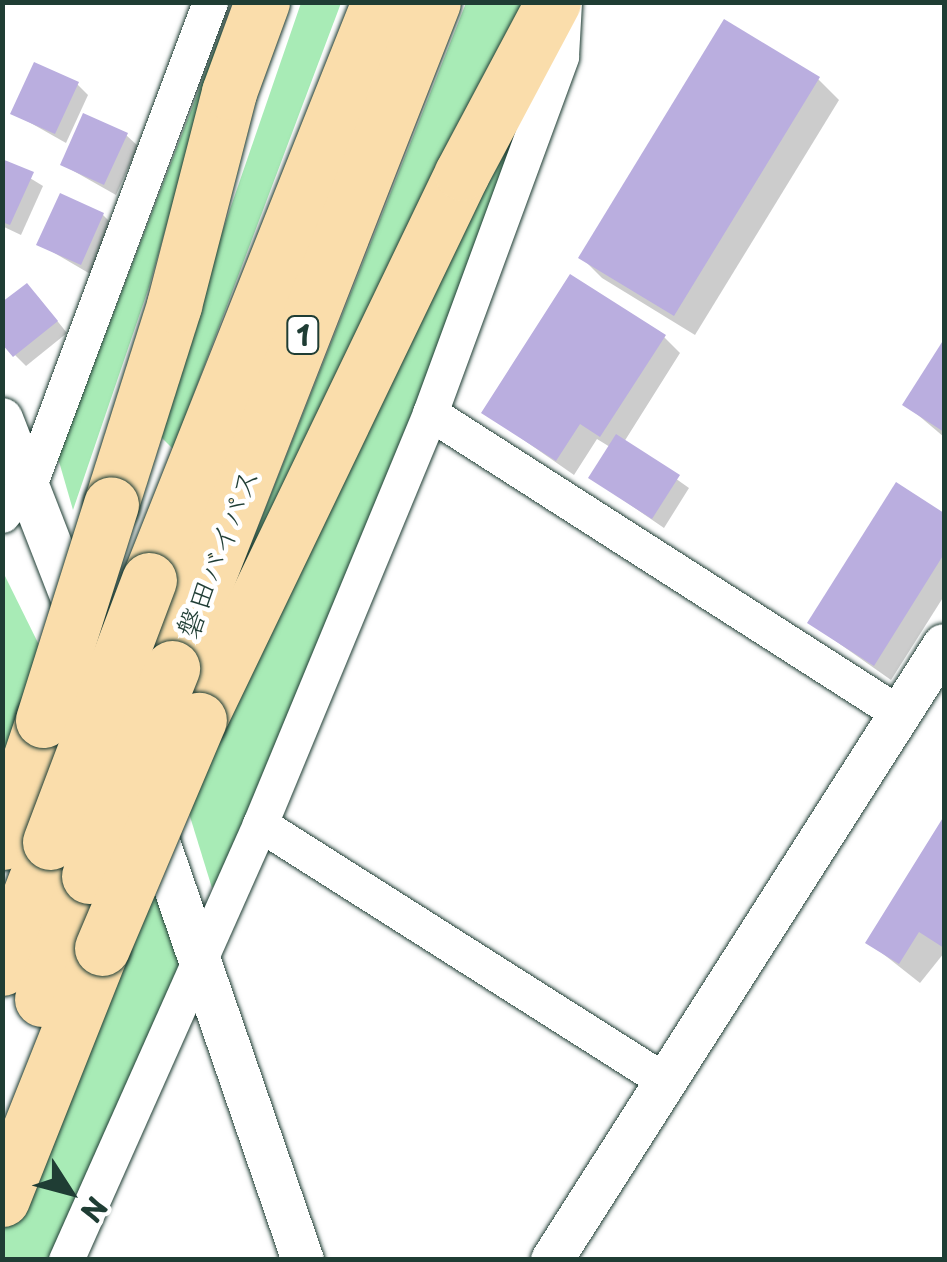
<!DOCTYPE html>
<html>
<head>
<meta charset="utf-8">
<style>
  body { margin:0 }
  #map { position:relative; width:947px; height:1262px; overflow:hidden; background:#fff; font-family:"Playpen Sans","Klee One",sans-serif }
  div>[style] { position:absolute }
  [style*='--x'] { left:calc(var(--x)*1px); top:calc(var(--y)*1px); width:calc(var(--w)*1px); rotate:calc(var(--a)*1deg) }
  .green>* { inset:0; background:#a8ebb6 }
  .shadow>* { inset:0; background:#0003 }
  .building>* { inset:0; background:#baaedf }
  .roads { filter:drop-shadow(0 0 2px #1f3d34) drop-shadow(0 0 2px #1f3d34) }
  .minor>* { height:35px; margin:-17.5px; padding:0 17.5px; transform-origin:17.5px; border-radius:17.5px; background:#fff }
  .tertiary>* { height:42px; margin:-21px; padding:0 21px; transform-origin:21px; border-radius:21px; background:#fff }
  .trunk>* { height:55px; margin:-27.5px; padding:0 27.5px; transform-origin:27.5px; border-radius:27.5px; background:#faddab }
  .bridges { filter:drop-shadow(0 0 2px #1f3d34) drop-shadow(0 0 2px #1f3d34) }
  .trunk-bridge>* { height:55px; margin:-27.5px; padding:0 27.5px; transform-origin:27.5px; border-radius:27.5px; background:#faddab }
  span { translate:-50% -50%; white-space:nowrap; text-align:center; line-height:1.15; -webkit-text-stroke:9px #fff; paint-order:stroke }
  .shield-label span { padding:2px 8px; background:#fff; border:2px solid; border-radius:8px; -webkit-text-stroke-width:0 }
  .shield-label { font-size:28px; color:#1f3d34; font-weight:700 }
  .street-label { font-size:30px; color:#1f3d34 }
  .frame { position:absolute; inset:0; border:5px solid #1f3d34; pointer-events:none }
  .north { position:absolute; left:20px; top:1142px; width:100px; height:100px; -webkit-text-stroke:8px #fff; paint-order:stroke; rotate:126deg; font-size:28px; font-weight:700; line-height:40px; text-align:center; color:#1f3d34 }
  .north::after { content:''; display:block; margin:auto; width:35px; height:45px; background:#1f3d34; clip-path:polygon(50% 0,100% 100%,50% 72%,0 100%) }
</style>
</head>
<body>
<div id="map">
  <div class="green">
    <div style="clip-path:polygon(301px 3px,341px 3px,173px 449px,154px 430px)"></div>
    <div style="clip-path:polygon(466px 3px,546px 3px,206px 658px)"></div>
    <div style="clip-path:polygon(223px 27px,149px 287px,73px 510px,58px 458px)"></div>
    <div style="clip-path:polygon(514px 111px,533px 132px,267px 808px,212px 888px,188px 810px)"></div>
    <div style="clip-path:polygon(3px 572px,43px 653px,3px 775px)"></div>
    <div style="clip-path:polygon(159px 883px,199px 957px,66px 1259px,3px 1260px,3px 1233px)"></div>
  </div>
  <div class="shadow">
    <div style="clip-path:polygon(818px 79px,839px 100px,695px 335px,602px 278px,581px 257px)"></div>
    <div style="clip-path:polygon(77px 84px,88px 95px,66px 143px,13px 113px)"></div>
    <div style="clip-path:polygon(126px 135px,138px 146px,116px 195px,63px 165px)"></div>
    <div style="clip-path:polygon(2px 161px,43px 186px,21px 235px,2px 226px)"></div>
    <div style="clip-path:polygon(103px 215px,114px 226px,92px 275px,39px 244px)"></div>
    <div style="clip-path:polygon(38px 297px,67px 333px,26px 366px,15px 355px)"></div>
    <div style="clip-path:polygon(664px 337px,680px 353px,624px 442px,689px 488px,664px 528px,591px 478px,610px 447px,597px 439px,574px 475px,485px 413px)"></div>
    <div style="clip-path:polygon(944px 343px,944px 437px,905px 404px)"></div>
    <div style="clip-path:polygon(896px 486px,944px 516px,944px 596px,891px 680px,810px 623px)"></div>
    <div style="clip-path:polygon(944px 821px,944px 953px,920px 983px,868px 942px)"></div>
  </div>
  <div class="building">
    <div style="clip-path:polygon(724px 19px,820px 77px,674px 316px,578px 258px)"></div>
    <div style="clip-path:polygon(34px 62px,79px 82px,55px 134px,10px 114px)"></div>
    <div style="clip-path:polygon(83px 113px,128px 133px,104px 185px,60px 165px)"></div>
    <div style="clip-path:polygon(2px 159px,34px 172px,10px 225px,2px 222px)"></div>
    <div style="clip-path:polygon(60px 193px,104px 213px,81px 265px,36px 245px)"></div>
    <div style="clip-path:polygon(570px 274px,666px 335px,600px 437px,580px 424px,556px 461px,481px 413px)"></div>
    <div style="clip-path:polygon(27px 283px,58px 321px,13px 357px,2px 344px,2px 302px)"></div>
    <div style="clip-path:polygon(944px 339px,944px 432px,902px 405px)"></div>
    <div style="clip-path:polygon(616px 434px,680px 475px,652px 519px,588px 478px)"></div>
    <div style="clip-path:polygon(896px 482px,944px 513px,944px 554px,874px 666px,807px 623px)"></div>
    <div style="clip-path:polygon(944px 816px,944px 948px,919px 932px,899px 964px,865px 943px)"></div>
  </div>
  <div class="roads">
    <div class="minor">
      <div style="--x:430;--y:413;--w:558;--a:32.64"></div>
      <div style="--x:2;--y:515;--w:45;--a:-50.4"></div>
      <div style="--x:31;--y:480;--w:510;--a:-69.47"></div>
      <div style="--x:260;--y:824;--w:480;--a:32.4"></div>
      <div style="--x:66;--y:1260;--w:477;--a:-66"></div>
      <div style="--x:260;--y:824;--w:445;--a:-67.5"></div>
      <div style="--x:430;--y:413;--w:380;--a:-69.8"></div>
      <div style="--x:561;--y:56;--w:54;--a:-86.8"></div>
    </div>
    <div class="tertiary">
      <div style="--x:2;--y:419;--w:220;--a:68.7"></div>
      <div style="--x:149;--y:813;--w:473;--a:71"></div>
      <div style="--x:552;--y:1260;--w:729;--a:-57.49"></div>
    </div>
    <div class="trunk">
      <div style="--x:111;--y:504;--w:209;--a:-72.4"></div>
      <div style="--x:174;--y:305;--w:220;--a:-75.5"></div>
      <div style="--x:229;--y:92;--w:96;--a:-69.9"></div>
      <div style="--x:149;--y:580;--w:622;--a:-68.3"></div>
      <div style="--x:172;--y:668;--w:715;--a:-68.6"></div>
      <div style="--x:199;--y:720;--w:607;--a:-64.32"></div>
      <div style="--x:462;--y:173;--w:194;--a:-62"></div>
      <div style="--x:2;--y:842;--w:129;--a:-71.4"></div>
      <div style="--x:2;--y:968;--w:135;--a:-69.1"></div>
      <div style="--x:42;--y:999;--w:132;--a:-69.1"></div>
      <div style="--x:2;--y:1199;--w:270;--a:-68.3"></div>
    </div>
  </div>
  <div class="bridges">
    <div class="trunk-bridge">
      <div style="--x:43;--y:720;--w:226;--a:-72.5"></div>
      <div style="--x:50;--y:842;--w:280;--a:-69.3"></div>
      <div style="--x:89;--y:876;--w:224;--a:-68.2"></div>
      <div style="--x:102;--y:948;--w:248;--a:-67"></div>
    </div>
  </div>
  <div class="shield-label">
    <span style="left:303px;top:335px">1</span>
  </div>
  <div class="street-label">
    <span style="left:217px;top:553px;rotate:-69deg">磐田バイパス</span>
  </div>
  <div class="frame"></div>
  <div class="north">N</div>
</div>
</body>
</html>
